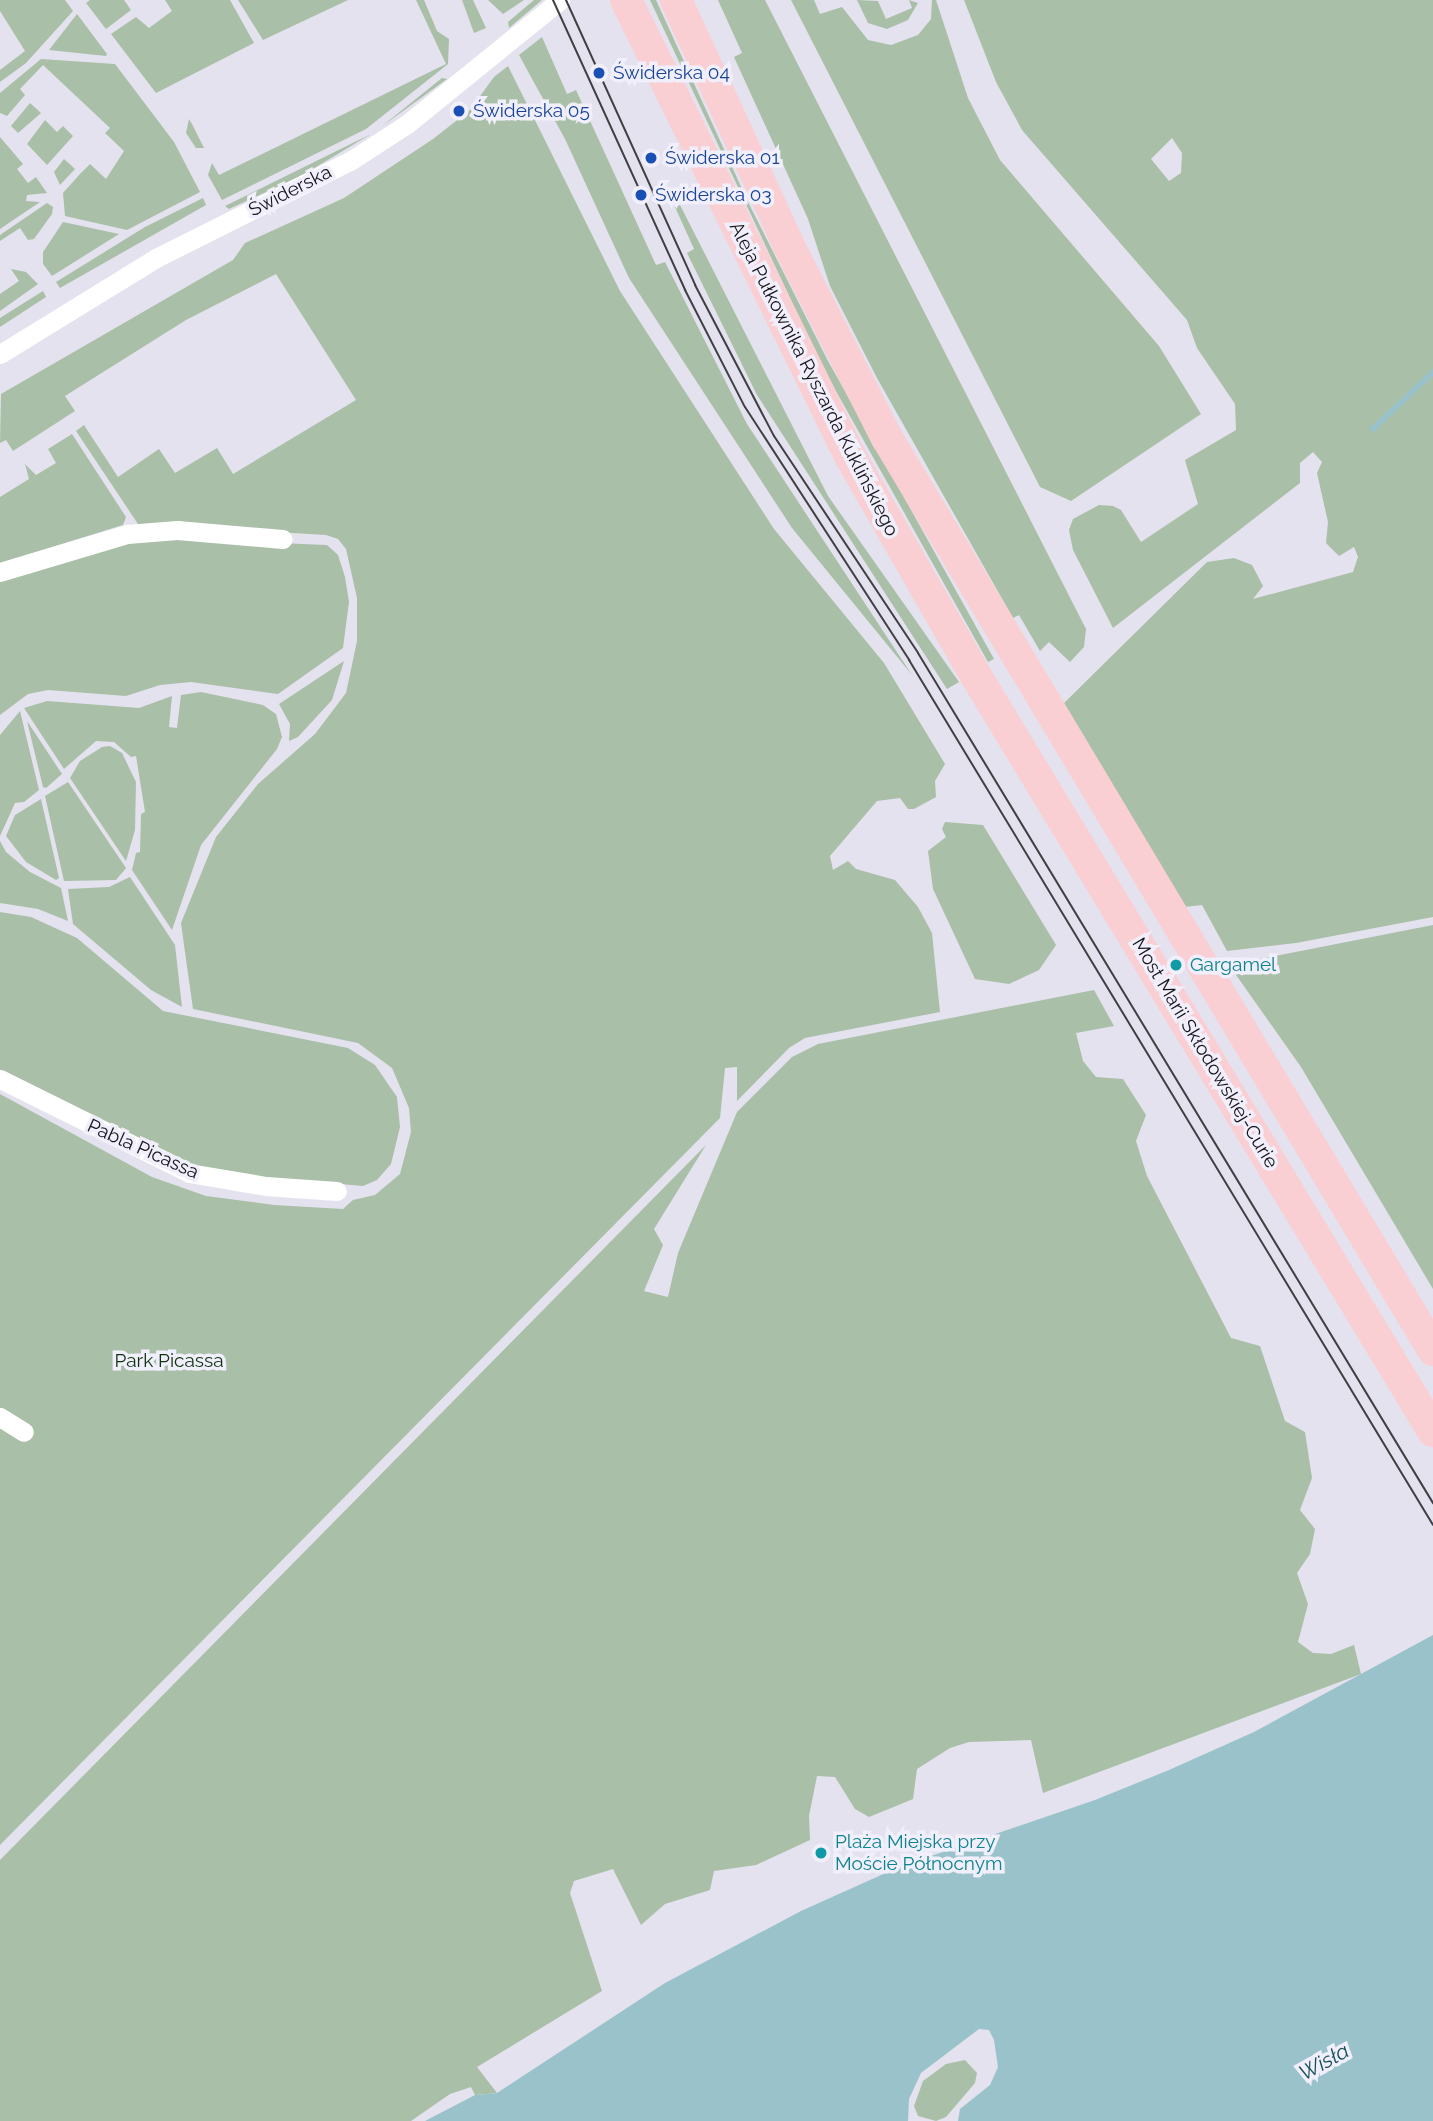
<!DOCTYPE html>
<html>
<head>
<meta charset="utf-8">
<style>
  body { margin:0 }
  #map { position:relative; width:1433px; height:2121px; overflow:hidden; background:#e4e2ee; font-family:Raleway,sans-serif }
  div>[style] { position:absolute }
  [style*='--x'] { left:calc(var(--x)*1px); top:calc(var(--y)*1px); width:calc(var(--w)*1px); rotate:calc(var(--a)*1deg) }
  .green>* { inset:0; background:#a9bfa7 }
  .water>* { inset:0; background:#9ac2ca }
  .stream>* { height:6px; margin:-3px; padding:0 3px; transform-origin:3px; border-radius:3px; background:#9ac2ca }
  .street>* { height:19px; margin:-9.5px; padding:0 9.5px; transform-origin:9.5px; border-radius:9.5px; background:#fff }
  .primary>* { height:32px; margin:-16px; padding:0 16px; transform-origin:16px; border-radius:16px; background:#facfd4 }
  .tram>* { height:2px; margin:-1px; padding:0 1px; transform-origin:1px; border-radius:1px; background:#3f3f44 }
  .dots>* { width:19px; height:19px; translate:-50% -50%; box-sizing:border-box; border:4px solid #f1effb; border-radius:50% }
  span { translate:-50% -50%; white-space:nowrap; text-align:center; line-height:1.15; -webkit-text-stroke:7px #f1effb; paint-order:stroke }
  .transit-label { font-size:19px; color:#164399 }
  .left { translate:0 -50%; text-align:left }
  .street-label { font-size:19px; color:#151519 }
  .culture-label { font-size:19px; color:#0d838f }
  .park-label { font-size:19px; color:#0f330e }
  .water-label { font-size:21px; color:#144e57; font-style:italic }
</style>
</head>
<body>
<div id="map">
  <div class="green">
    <div style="clip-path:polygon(0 0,65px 0,73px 11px,26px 63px,0 82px,0 70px,25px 51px,0 11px)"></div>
    <div style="clip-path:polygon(90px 0,124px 0,131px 10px,106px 29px,86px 3px)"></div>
    <div style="clip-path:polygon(165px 0,230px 0,254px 43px,156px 93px,111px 34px,136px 17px,149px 28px,172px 11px)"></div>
    <div style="clip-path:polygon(238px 0,348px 0,263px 40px)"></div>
    <div style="clip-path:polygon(416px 0,424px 0,437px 31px,449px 39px,448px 64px,366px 129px,222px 200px,208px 175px,212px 163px,219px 175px,446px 64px)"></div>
    <div style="clip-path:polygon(462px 0,473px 0,486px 28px,474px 33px)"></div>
    <div style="clip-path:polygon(488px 0,524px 0,503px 14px)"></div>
    <div style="clip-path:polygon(534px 0,542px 0,509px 28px,508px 22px)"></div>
    <div style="clip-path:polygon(650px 0,656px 0,748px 202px,827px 359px,994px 659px,988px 662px,823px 368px)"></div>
    <div style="clip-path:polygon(718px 0,765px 0,1086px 629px,1084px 647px,1070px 662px,1049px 642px,1040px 651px,1019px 615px,1013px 618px,877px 378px,830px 286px,808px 219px,734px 57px,742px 53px)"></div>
    <div style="clip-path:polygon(791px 0,814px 0,820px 14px,842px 7px,868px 40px,891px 45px,918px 35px,931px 19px,932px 0,936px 0,968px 98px,1000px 160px,1159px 346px,1201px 414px,1071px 501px,1040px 487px)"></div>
    <div style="clip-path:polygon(857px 0,878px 1px,886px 19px,912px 8px,909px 0,918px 3px,908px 20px,887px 29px,868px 23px)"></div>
    <div style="clip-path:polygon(evenodd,964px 0,1433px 0,1433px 917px,1296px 943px,1227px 951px,1202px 905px,1184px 907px,1059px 708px,1207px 562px,1234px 558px,1252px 565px,1263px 586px,1253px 599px,1353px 572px,1358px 557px,1354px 547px,1339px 556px,1326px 543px,1328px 522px,1317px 473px,1322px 462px,1313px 452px,1300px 463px,1300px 483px,1113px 628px,1073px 550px,1069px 530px,1073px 519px,1099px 505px,1113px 506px,1121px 510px,1141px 542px,1198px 504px,1185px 460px,1236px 430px,1235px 404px,1197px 348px,1187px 320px,1022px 130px,996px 82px,964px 0,1172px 138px,1182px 153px,1181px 173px,1169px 181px,1151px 159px,1172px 138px)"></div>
    <div style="clip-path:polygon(77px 14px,107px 54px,106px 56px,49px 50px)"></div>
    <div style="clip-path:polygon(542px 37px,567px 94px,576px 90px,656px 265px,665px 262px,747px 424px,912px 675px,792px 528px,629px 278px,565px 139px,519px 55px)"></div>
    <div style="clip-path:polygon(41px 59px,115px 64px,174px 142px,200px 192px,127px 230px,65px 216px,63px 193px,80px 174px,90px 164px,106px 179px,124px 151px,105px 133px,110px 128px,43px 65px,20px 89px,25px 95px,7px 116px,0 113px,0 93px)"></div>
    <div style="clip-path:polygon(508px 66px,620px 291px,774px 529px,884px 663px,945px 764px,935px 781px,936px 797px,914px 809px,908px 809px,900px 798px,877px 801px,830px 856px,833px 870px,848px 861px,856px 869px,895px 880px,918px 907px,932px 933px,940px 1012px,805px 1038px,789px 1048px,737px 1101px,737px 1067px,725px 1068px,720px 1118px,0 1845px,0 1094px,152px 1177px,206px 1196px,274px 1205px,343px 1209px,353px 1200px,375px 1195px,400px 1174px,411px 1132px,409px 1108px,392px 1068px,358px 1043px,193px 1009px,184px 945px,181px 923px,216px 837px,258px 784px,315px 734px,346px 693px,357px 641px,357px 598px,346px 549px,338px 539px,326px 535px,138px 524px,76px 431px,84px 425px,118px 477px,159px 449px,175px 473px,217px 448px,233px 474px,356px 400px,276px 274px,186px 320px,65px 396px,75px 411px,13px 451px,6px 440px,0 443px,1px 394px,233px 260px,245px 243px,344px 198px,433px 139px,470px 110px,494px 77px)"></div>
    <div style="clip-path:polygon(442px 78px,447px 79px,381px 127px)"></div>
    <div style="clip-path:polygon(30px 103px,41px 113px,18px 133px,11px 126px)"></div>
    <div style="clip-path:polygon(189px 119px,192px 124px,204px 148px,196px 148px,186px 133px)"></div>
    <div style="clip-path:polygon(45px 120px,57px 132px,63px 126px,73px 136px,47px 165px,27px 144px)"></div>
    <div style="clip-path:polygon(371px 134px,301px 176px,229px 209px,225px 206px)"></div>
    <div style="clip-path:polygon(0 137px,23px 164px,17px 169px,28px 183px,36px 177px,47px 193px,27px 195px,26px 201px,40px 202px,0 229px)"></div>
    <div style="clip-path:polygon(64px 159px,75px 169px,60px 185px,54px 172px)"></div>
    <div style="clip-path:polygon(203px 198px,206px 205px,60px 288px,56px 282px,145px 227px)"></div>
    <div style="clip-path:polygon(47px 203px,53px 207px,52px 214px,34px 239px,28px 240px,20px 228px,0 241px,0 235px)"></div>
    <div style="clip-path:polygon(680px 205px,828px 496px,959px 682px,947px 689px,757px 395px,687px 253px,694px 249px,675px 207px)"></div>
    <div style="clip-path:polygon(63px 222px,119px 234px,52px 276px,43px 264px,43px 252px)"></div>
    <div style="clip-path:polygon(11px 269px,26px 272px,38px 284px,0 311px,0 294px,19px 281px)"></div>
    <div style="clip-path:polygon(43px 291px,46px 297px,0 327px,0 318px)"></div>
    <div style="clip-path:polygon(72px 434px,126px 517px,123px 525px,0 563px,0 497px,29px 479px,25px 464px,36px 475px,56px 463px,48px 449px)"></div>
    <div style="clip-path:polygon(151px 538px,327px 545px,338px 555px,345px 577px,349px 602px,343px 648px,278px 694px,191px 682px,160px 685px,126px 696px,48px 690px,28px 694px,0 715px,0 582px,111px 543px)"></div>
    <div style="clip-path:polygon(344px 661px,332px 700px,298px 737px,289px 741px,290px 724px,279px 704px)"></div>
    <div style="clip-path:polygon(201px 692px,263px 705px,276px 714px,282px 737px,277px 749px,201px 845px,172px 930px,132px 870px,136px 853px,140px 852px,141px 814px,145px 812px,136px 756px,131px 757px,114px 742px,96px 741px,64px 769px,24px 708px,47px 701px,139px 708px,172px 696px,169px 727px,177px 728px,181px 695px)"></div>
    <div style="clip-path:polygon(20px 711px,39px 790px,24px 802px,15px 803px,0 836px,0 735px)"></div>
    <div style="clip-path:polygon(27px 721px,62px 774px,46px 788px,43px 787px)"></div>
    <div style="clip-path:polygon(102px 747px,110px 746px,122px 753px,136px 782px,135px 830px,126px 861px,70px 778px,80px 761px)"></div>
    <div style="clip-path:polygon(68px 782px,126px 868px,116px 880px,64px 881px,45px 796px)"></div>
    <div style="clip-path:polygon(41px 799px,59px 878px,56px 880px,26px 862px,6px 836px,15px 815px)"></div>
    <div style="clip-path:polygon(945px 822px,983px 825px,1056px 945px,1039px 970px,1009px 984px,975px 979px,933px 889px,928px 851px,946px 837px,942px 829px)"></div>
    <div style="clip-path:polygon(0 841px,6px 852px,30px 872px,61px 888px,68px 921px,38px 909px,0 903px)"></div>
    <div style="clip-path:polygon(130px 877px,175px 945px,182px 1007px,151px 990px,73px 924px,68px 889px,109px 887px)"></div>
    <div style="clip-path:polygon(0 912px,31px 917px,77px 938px,163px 1011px,348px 1048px,375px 1065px,397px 1097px,400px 1127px,391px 1164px,377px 1180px,363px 1186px,230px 1174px,180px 1163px,0 1071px)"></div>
    <div style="clip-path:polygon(1433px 925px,1433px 1289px,1301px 1067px,1229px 965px)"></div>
    <div style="clip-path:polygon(1094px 990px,1114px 1026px,1076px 1033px,1083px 1061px,1096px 1077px,1123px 1079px,1146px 1115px,1136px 1141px,1147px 1176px,1231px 1338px,1260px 1346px,1285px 1421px,1305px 1432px,1312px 1478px,1300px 1510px,1315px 1529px,1310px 1554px,1297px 1573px,1308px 1604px,1298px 1642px,1313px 1653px,1331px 1654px,1354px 1645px,1361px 1674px,1043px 1793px,1031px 1740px,969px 1742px,950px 1748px,917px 1769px,913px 1799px,869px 1817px,855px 1809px,835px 1777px,817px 1776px,809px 1816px,810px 1840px,756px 1865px,714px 1871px,710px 1890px,665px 1904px,641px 1925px,613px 1869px,574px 1881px,570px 1893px,602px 1991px,477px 2067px,497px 2093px,475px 2095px,471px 2087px,450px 2094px,411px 2121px,0 2121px,0 1860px,706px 1145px,654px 1229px,663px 1245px,644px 1291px,668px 1297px,678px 1253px,737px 1112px,792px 1057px,818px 1044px)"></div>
    <div style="clip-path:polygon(965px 2060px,977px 2073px,975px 2083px,946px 2117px,936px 2121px,918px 2116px,914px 2106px,923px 2081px,946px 2064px)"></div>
  </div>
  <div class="water">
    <div style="clip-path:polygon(1433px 1635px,1433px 2121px,958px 2121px,960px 2109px,990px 2085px,998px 2067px,994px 2040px,989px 2030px,979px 2029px,921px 2073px,909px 2099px,908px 2121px,425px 2121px,475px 2095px,497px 2093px,665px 1983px,801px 1911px,899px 1867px,1095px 1800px,1169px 1770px,1254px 1732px)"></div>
  </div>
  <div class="stream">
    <div style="--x:1373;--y:429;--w:83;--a:-43.5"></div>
  </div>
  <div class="street">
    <div style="--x:0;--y:354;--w:183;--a:-31.6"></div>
    <div style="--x:156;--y:258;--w:217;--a:-26.6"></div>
    <div style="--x:350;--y:161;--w:68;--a:-33"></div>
    <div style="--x:407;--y:124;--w:197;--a:-39"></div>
    <div style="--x:0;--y:572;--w:133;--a:-16.7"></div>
    <div style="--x:127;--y:534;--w:50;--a:-4.6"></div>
    <div style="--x:177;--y:530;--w:106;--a:4.9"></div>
    <div style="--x:0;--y:1079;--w:211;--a:26.4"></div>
    <div style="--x:189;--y:1173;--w:78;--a:9.6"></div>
    <div style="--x:266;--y:1186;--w:71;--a:4"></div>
    <div style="--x:0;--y:1417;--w:28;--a:32"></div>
  </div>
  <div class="primary">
    <div style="--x:626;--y:0;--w:508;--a:63.84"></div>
    <div style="--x:850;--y:456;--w:254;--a:60.2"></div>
    <div style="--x:976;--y:676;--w:883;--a:58.81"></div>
    <div style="--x:676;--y:0;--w:271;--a:65.3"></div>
    <div style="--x:789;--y:246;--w:216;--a:63"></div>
    <div style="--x:887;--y:438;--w:1063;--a:59.09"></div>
  </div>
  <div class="tram">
    <div style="--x:553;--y:0;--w:319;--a:65.5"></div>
    <div style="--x:685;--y:290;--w:131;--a:62.9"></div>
    <div style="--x:745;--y:407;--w:302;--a:57"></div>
    <div style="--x:909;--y:660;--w:1011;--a:58.79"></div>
    <div style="--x:566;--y:0;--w:313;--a:65.6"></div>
    <div style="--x:695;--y:285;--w:170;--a:62.4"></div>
    <div style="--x:774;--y:436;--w:260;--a:56.4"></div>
    <div style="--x:918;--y:653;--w:994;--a:58.79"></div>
  </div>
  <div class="dots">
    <div style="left:599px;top:73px;background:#1a4fb4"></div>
    <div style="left:459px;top:111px;background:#1a4fb4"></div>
    <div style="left:651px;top:158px;background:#1a4fb4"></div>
    <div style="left:641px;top:195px;background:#1a4fb4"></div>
    <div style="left:1176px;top:965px;background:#0f9aa8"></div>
    <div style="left:821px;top:1853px;background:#0f9aa8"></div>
  </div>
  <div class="transit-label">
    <span class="left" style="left:613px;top:73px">Świderska 04</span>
    <span class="left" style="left:473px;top:111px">Świderska 05</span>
    <span class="left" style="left:665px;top:158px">Świderska 01</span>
    <span class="left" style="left:655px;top:195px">Świderska 03</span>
  </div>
  <div class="street-label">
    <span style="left:290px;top:191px;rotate:-27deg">Świderska</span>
    <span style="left:814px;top:379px;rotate:63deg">Aleja Pułkownika Ryszarda Kuklińskiego</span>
    <span style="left:1205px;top:1053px;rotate:59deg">Most Marii Skłodowskiej-Curie</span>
    <span style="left:143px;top:1149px;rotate:24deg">Pabla Picassa</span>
  </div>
  <div class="culture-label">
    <span class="left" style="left:1190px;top:965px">Gargamel</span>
    <span class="left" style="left:835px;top:1853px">Plaża Miejska przy<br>Moście Północnym</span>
  </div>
  <div class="park-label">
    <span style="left:169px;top:1361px">Park Picassa</span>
  </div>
  <div class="water-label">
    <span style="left:1324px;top:2062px;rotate:-29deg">Wisła</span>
  </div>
</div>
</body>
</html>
